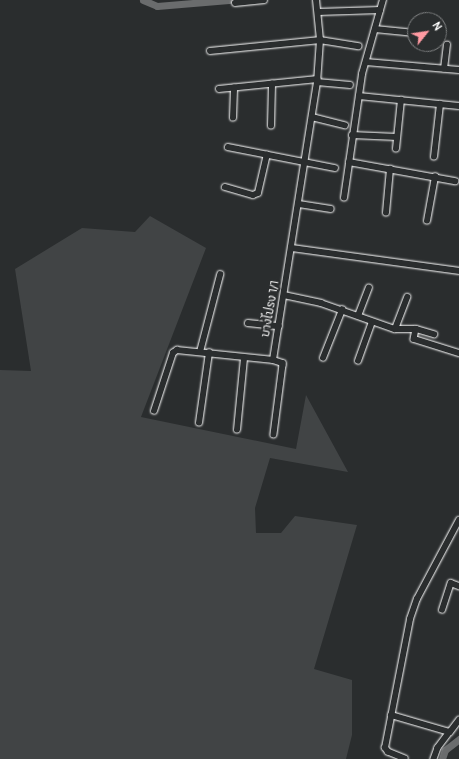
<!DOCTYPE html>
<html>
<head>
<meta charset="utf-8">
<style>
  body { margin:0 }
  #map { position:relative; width:459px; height:759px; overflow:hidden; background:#2a2d2e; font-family:Pangolin,"Playpen Sans Thai",sans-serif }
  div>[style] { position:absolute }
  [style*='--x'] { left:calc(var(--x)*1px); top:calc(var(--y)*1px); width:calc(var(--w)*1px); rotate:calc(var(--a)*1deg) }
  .green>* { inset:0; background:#414445 }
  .canal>* { height:7px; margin:-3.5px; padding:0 3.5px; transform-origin:3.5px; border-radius:3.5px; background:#6a6c6d }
  .roads { filter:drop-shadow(0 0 1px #fff) drop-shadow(0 0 1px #fff) }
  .minor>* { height:5.5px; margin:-2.75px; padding:0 2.75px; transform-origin:2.75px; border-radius:2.75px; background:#2a2d2e }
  span { translate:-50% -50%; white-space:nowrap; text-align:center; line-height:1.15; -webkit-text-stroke:4px #2a2d2e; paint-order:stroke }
  .street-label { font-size:11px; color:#fff }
  .north { position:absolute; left:407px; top:12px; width:40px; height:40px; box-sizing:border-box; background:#2a2d2e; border:1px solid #7f8182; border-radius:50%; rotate:60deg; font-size:11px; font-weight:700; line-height:16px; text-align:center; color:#fff }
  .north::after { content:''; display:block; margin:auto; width:14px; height:18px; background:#ff9aa2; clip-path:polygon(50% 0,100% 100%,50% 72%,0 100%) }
</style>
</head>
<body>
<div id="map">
  <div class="green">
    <div style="clip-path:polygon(150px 216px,206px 248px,141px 417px,296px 449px,306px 395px,348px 472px,270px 458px,255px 508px,256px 533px,281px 533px,295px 516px,357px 525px,314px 669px,352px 680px,352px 735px,346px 759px,0 759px,0 370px,31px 371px,15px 269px,82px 228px,135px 232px)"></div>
  </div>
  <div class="canal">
    <div style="--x:143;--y:0;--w:15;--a:23"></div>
    <div style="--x:157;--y:6;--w:72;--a:-4.8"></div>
    <div style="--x:442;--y:759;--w:9;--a:-72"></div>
    <div style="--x:445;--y:750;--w:18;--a:-38"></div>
  </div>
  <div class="roads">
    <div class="minor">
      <div style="--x:235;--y:3;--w:29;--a:-6"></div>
      <div style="--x:318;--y:12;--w:62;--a:-1.8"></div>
      <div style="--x:375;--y:29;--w:40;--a:5.7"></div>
      <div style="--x:210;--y:51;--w:111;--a:-5.7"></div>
      <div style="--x:320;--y:40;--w:39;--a:9"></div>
      <div style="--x:366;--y:62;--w:93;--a:4.9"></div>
      <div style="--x:444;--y:69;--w:24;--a:-83"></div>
      <div style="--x:317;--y:82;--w:33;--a:5"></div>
      <div style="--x:219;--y:89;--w:99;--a:-5.8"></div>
      <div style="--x:359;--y:96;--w:100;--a:5.7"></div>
      <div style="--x:312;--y:117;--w:34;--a:14"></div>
      <div style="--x:233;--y:118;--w:30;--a:-88"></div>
      <div style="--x:271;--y:126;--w:42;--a:-88.6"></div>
      <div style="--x:352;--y:135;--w:45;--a:2.5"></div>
      <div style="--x:228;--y:147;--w:109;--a:11.1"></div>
      <div style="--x:396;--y:149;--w:49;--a:-84.2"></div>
      <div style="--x:434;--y:157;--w:53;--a:-83.5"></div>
      <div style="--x:349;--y:162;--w:108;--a:10.2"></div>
      <div style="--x:225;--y:187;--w:29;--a:16"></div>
      <div style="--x:253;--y:195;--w:5;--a:-22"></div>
      <div style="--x:258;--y:193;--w:39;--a:-77"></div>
      <div style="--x:344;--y:198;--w:125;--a:-81.7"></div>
      <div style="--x:362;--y:74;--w:77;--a:-74.2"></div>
      <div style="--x:299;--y:204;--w:32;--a:9"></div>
      <div style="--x:386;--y:213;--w:44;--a:-84.8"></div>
      <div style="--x:427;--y:221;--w:45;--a:-79.7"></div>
      <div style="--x:292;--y:248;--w:169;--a:7.8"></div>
      <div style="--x:284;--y:295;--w:38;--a:12"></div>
      <div style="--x:321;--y:303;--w:78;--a:19.4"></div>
      <div style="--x:395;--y:329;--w:21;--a:0"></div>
      <div style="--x:416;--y:329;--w:10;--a:101"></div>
      <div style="--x:414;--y:339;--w:47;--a:17.3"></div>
      <div style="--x:358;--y:316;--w:30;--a:-69"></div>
      <div style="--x:248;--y:323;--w:31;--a:6"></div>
      <div style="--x:395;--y:329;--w:34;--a:-69"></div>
      <div style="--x:416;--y:329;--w:19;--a:16"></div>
      <div style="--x:200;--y:352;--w:80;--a:-75.4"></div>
      <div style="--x:323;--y:358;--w:52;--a:-68.4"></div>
      <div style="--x:273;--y:360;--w:10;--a:17"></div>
      <div style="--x:283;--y:363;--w:2;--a:90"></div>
      <div style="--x:283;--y:365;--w:70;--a:97.4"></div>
      <div style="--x:358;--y:361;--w:41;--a:-70.3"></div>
      <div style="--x:154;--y:411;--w:61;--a:-71.9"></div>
      <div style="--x:173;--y:353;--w:5;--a:-37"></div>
      <div style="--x:177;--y:350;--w:97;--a:5.9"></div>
      <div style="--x:273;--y:360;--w:280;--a:-81"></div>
      <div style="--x:317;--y:83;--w:43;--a:-86"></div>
      <div style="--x:320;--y:40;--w:40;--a:-95.7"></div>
      <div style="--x:199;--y:423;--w:71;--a:-81.9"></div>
      <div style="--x:237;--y:430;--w:72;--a:-84.4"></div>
      <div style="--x:442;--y:610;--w:28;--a:-72"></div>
      <div style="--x:451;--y:583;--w:9;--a:21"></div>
      <div style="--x:391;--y:715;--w:61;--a:16.1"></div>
      <div style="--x:450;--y:732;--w:20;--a:127"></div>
      <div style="--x:438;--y:748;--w:12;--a:110"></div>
      <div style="--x:450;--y:732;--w:15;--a:-53"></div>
      <div style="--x:405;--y:759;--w:18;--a:-158"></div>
      <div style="--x:388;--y:752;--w:5;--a:-127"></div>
      <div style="--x:385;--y:748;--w:131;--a:-79"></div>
      <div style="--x:410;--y:619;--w:21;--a:-71"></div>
      <div style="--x:417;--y:599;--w:89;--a:-62"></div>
    </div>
  </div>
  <div class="street-label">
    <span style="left:271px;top:309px;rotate:-80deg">บางโปรง 1/1</span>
  </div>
  <div class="north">N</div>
</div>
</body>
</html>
